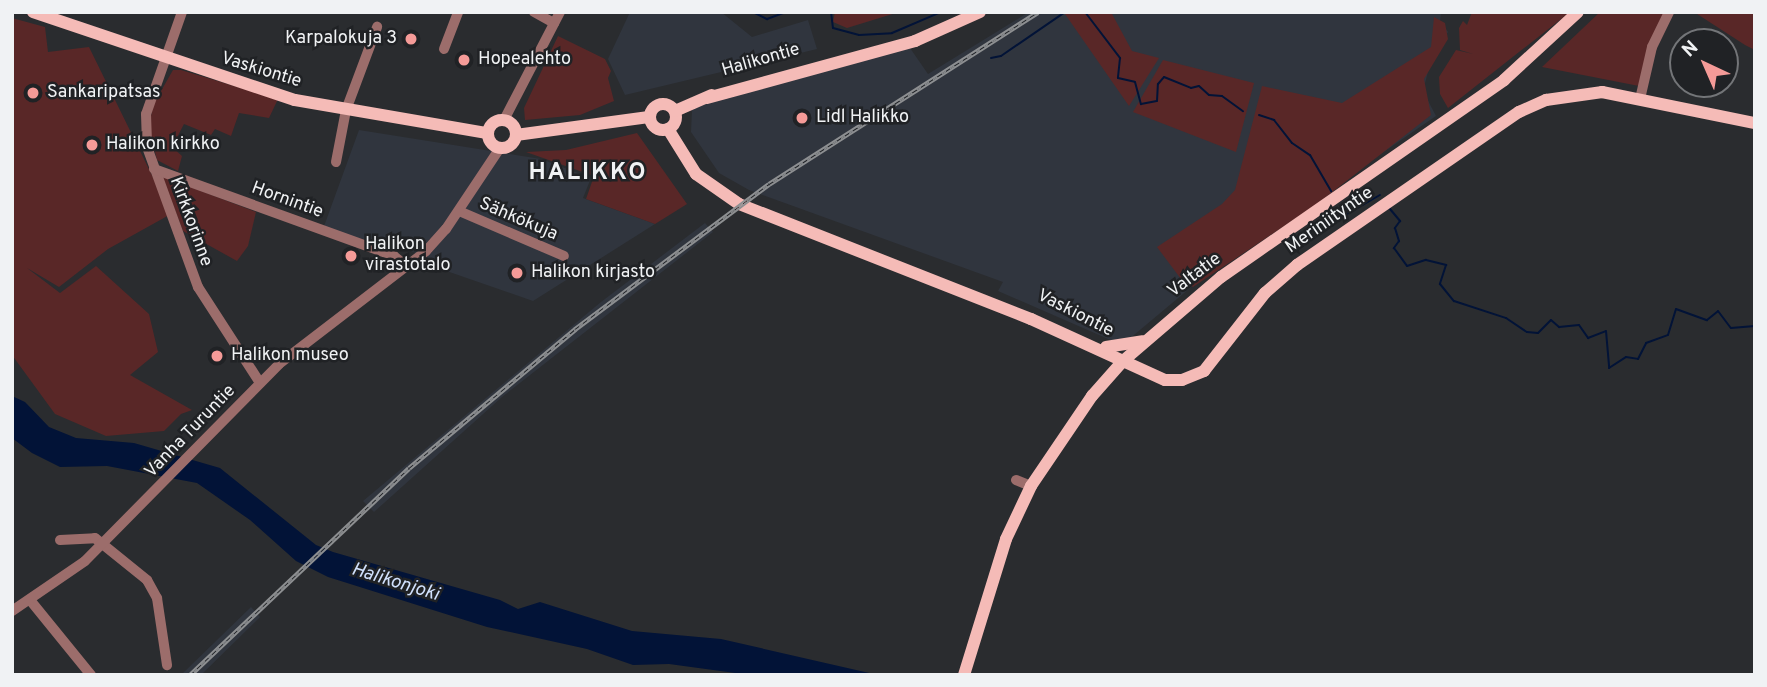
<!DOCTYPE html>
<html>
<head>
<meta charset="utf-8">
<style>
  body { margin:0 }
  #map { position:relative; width:1767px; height:687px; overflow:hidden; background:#2a2c2f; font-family:Overpass,sans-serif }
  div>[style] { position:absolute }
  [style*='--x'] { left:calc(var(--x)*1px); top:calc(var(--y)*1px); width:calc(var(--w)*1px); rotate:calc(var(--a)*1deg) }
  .built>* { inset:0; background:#30353e }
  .green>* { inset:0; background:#592727 }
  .water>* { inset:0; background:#021337 }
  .stream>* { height:2px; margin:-1px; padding:0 1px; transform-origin:1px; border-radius:1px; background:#021337 }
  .minor>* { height:10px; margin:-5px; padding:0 5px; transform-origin:5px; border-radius:5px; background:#9c6d6b }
  .major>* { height:12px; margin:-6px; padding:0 6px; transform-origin:6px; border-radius:6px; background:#f5bbb7 }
  .major>.ring { margin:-6px; padding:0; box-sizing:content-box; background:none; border:12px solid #f5bbb7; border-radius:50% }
  .rail>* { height:4.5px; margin-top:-2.25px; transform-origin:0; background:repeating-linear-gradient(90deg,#202225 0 5px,#8d8f91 0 10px); box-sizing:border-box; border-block:2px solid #8d8f91 }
  .dots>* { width:19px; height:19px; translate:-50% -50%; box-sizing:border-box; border:4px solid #202225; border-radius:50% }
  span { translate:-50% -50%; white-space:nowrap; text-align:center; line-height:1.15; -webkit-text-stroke:5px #202225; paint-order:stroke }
  .poi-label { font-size:18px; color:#f0f2f4 }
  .right { translate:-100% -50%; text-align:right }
  .left { translate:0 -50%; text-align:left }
  .street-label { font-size:18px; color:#f0f2f4 }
  .water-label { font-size:19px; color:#d1e1fd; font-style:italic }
  .district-label { font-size:24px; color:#f0f2f4; font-weight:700; letter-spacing:2px }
  .frame { position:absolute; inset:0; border:14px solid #f0f2f4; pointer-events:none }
  .north { position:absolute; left:1669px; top:28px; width:70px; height:70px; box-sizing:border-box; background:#202225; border:2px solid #737578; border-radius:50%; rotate:316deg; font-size:19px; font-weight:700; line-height:28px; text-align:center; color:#f0f2f4 }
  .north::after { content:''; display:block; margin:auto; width:24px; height:32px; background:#f59b98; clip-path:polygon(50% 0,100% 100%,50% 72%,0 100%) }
</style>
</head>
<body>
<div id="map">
  <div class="built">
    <div style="clip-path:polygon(630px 12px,721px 12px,752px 37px,808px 20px,817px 49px,625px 95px,608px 59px)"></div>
    <div style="clip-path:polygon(1029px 12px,1441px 12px,1440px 21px,1448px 32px,1432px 56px,1423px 91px,1436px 116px,1214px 268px,1122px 345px,998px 291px,1003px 282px,749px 190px,719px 173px,691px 132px,692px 110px,716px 99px,910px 48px,928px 74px)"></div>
    <div style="clip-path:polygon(359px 130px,541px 159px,591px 178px,583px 198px,655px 224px,533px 301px,435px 267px,414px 252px,323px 229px)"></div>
    <div style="clip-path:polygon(705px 223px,713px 232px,502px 397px,374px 512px,363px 501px,601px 302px)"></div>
    <div style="clip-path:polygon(251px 607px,260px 617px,201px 675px,181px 675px)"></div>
  </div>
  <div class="green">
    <div style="clip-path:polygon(835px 12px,899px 12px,847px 28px,833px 22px)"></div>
    <div style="clip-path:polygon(1111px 12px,1132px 51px,1159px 58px,1129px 106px,1065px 14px)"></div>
    <div style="clip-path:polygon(1472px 12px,1570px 12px,1448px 108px,1440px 94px,1439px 77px,1456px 50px,1473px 54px,1460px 50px,1459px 28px,1463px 21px,1467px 25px)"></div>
    <div style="clip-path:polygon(1600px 12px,1666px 12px,1639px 86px,1542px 67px)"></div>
    <div style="clip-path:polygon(1694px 12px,1755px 12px,1755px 50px,1745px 45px)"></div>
    <div style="clip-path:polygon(1434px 17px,1445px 23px,1448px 39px,1424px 79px,1431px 115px,1317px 204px,1193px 287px,1181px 279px,1157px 247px,1222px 204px,1235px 190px,1262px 86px,1342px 103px,1431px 47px)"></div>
    <div style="clip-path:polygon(12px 18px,45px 27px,48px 52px,89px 47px,171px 214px,108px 249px,59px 287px,27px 268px,60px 293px,96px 266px,149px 314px,158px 352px,130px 375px,192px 410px,181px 414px,164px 431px,106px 436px,55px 414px,12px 355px)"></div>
    <div style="clip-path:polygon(558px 36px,605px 59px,611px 71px,608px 78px,614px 101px,580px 115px,525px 120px,524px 108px)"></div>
    <div style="clip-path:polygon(1163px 60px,1254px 83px,1236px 152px,1133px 112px)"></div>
    <div style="clip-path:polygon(173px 70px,181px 70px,278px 99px,269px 118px,239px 113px,231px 136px,215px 129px,211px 135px,184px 124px,172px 147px,182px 156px,178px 171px,157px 160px,149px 127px,153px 105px)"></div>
    <div style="clip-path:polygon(637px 133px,687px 204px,655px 224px,586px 199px,594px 176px,526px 152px,566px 150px)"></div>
    <div style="clip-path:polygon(162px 176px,256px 212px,248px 246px,237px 261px,183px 231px)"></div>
  </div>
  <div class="water">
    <div style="clip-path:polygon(12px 396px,25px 402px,49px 427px,76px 438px,134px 443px,220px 468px,316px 545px,333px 552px,500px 600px,518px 609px,540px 602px,632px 631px,721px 639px,878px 675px,750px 675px,669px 664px,633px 665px,587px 649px,487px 627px,328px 577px,296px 561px,250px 520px,197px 483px,107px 466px,60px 467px,32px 453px,12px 438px)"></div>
  </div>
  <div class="stream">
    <div style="--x:753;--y:12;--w:16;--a:27"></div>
    <div style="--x:767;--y:19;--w:20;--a:-20"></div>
    <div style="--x:831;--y:12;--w:16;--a:83"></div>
    <div style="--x:833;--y:28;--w:27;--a:15"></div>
    <div style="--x:859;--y:35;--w:33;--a:-3"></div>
    <div style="--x:892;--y:33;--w:53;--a:-23.2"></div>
    <div style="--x:1085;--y:12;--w:58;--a:52.7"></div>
    <div style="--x:1120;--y:58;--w:20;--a:96"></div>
    <div style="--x:1118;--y:78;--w:17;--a:13"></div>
    <div style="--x:1135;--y:82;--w:23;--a:75"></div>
    <div style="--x:1141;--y:104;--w:16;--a:-11"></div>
    <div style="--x:1157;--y:101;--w:17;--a:-87"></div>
    <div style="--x:1158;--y:84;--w:9;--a:-49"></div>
    <div style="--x:1164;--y:77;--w:29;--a:22"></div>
    <div style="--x:1191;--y:88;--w:8;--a:-14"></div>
    <div style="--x:1199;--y:86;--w:13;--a:42"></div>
    <div style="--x:1209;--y:95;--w:13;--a:4"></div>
    <div style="--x:1222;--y:96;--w:26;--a:36"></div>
    <div style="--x:991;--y:58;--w:10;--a:-11"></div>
    <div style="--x:1001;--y:56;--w:78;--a:-34.5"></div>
    <div style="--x:1259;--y:115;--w:16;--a:18"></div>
    <div style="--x:1274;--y:120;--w:29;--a:52"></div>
    <div style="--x:1292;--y:143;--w:22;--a:34"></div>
    <div style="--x:1310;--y:155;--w:42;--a:59.7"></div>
    <div style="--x:1390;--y:209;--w:16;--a:50"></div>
    <div style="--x:1400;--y:221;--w:9;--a:126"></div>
    <div style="--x:1395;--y:228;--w:14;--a:73"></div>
    <div style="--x:1399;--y:241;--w:9;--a:126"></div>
    <div style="--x:1394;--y:248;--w:22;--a:54"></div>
    <div style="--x:1407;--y:266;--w:20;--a:-18"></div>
    <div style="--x:1426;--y:260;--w:21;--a:14"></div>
    <div style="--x:1446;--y:265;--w:20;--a:108"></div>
    <div style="--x:1440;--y:284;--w:22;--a:51"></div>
    <div style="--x:1454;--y:301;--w:55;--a:18.1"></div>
    <div style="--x:1506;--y:318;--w:25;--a:34"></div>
    <div style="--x:1527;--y:332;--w:11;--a:5"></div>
    <div style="--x:1538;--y:333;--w:18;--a:-45"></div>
    <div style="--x:1551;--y:320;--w:11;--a:41"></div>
    <div style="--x:1559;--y:327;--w:20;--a:-6"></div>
    <div style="--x:1579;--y:325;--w:16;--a:55"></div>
    <div style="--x:1588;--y:338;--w:19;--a:-21"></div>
    <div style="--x:1606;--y:331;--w:37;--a:85"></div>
    <div style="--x:1609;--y:368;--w:20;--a:-33"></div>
    <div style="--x:1626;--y:357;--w:12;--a:9"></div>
    <div style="--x:1638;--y:359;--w:18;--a:-63"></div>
    <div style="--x:1646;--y:343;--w:23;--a:-20"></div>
    <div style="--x:1668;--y:335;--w:27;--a:-73"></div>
    <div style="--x:1676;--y:309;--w:33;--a:20"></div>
    <div style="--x:1707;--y:320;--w:14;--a:-39"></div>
    <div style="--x:1718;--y:311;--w:21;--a:53"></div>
    <div style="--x:1731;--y:328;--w:24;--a:-5"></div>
    <div style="--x:1347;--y:214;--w:38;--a:-30"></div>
  </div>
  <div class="minor">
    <div style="--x:182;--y:12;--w:108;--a:109.4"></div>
    <div style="--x:146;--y:114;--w:33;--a:88"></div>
    <div style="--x:147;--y:147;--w:149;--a:70"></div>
    <div style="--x:198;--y:287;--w:114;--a:57.1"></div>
    <div style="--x:534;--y:12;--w:23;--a:29"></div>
    <div style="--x:444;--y:49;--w:40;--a:-69"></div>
    <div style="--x:1640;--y:99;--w:53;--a:-77"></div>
    <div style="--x:1652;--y:47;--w:39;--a:-64"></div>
    <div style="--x:504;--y:120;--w:122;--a:-62.6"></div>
    <div style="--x:336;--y:162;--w:53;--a:-79.1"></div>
    <div style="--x:346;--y:110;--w:89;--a:-69.5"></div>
    <div style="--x:154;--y:169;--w:255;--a:19.9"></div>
    <div style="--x:394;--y:256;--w:17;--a:40"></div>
    <div style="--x:459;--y:211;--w:114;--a:23.2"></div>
    <div style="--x:1016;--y:480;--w:16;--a:22"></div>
    <div style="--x:60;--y:540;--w:35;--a:-3"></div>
    <div style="--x:95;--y:538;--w:67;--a:38.9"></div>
    <div style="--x:147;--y:580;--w:21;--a:61"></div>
    <div style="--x:157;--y:598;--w:68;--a:81.5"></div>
    <div style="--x:30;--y:600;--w:97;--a:50.9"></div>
    <div style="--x:12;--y:611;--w:88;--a:-34.4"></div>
    <div style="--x:85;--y:561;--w:276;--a:-45.4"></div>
    <div style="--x:279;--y:364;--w:185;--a:-37.5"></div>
    <div style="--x:426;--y:251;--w:30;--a:-48"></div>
    <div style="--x:446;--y:229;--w:97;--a:-56.3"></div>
  </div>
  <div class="major">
    <div style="--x:33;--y:12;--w:276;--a:18.6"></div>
    <div style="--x:295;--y:100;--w:195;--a:9.8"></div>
    <div style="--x:707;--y:98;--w:216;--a:-15.3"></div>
    <div style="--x:915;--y:41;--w:71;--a:-24"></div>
    <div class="ring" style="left:650px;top:104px;width:14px;height:14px"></div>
    <div style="--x:675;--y:111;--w:40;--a:-23.4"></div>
    <div class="ring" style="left:488px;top:120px;width:16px;height:16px"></div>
    <div style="--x:668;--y:129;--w:53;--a:58.1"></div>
    <div style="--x:696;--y:174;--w:52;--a:34.9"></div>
    <div style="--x:739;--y:204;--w:314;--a:21.5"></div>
    <div style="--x:1031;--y:319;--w:147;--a:24.5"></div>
    <div style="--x:1165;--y:380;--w:17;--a:0"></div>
    <div style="--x:1182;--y:380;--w:24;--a:-22"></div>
    <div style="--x:1204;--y:371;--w:99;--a:-52"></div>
    <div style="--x:1265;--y:293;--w:43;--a:-41.2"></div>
    <div style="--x:1297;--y:265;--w:270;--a:-34.6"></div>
    <div style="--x:1519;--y:112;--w:30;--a:-24"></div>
    <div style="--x:1546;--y:100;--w:57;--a:-8.1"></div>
    <div style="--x:1602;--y:92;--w:156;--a:11.5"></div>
    <div style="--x:516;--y:135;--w:134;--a:-7.7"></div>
    <div style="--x:1106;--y:347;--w:37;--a:-9"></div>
    <div style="--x:964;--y:675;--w:142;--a:-72.8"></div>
    <div style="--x:1006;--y:539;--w:59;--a:-64.7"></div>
    <div style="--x:1031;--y:486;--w:109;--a:-55.9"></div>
    <div style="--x:1092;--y:396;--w:47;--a:-48.5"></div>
    <div style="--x:1123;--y:361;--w:129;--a:-40.6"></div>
    <div style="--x:1221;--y:277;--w:345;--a:-34.8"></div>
    <div style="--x:1504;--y:80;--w:100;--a:-42.6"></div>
  </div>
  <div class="rail">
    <div style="--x:190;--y:675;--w:301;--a:-43.4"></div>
    <div style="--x:409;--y:468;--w:217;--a:-39.9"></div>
    <div style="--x:575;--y:329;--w:242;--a:-36.8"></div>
    <div style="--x:769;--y:184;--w:319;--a:-32.6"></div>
  </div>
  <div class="dots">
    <div style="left:411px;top:39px;background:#f59b98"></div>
    <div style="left:464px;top:60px;background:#f59b98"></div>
    <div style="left:33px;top:93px;background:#f59b98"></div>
    <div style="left:802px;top:118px;background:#f59b98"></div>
    <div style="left:92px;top:145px;background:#f59b98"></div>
    <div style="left:351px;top:256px;background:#f59b98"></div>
    <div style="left:517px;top:273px;background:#f59b98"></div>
    <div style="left:217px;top:356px;background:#f59b98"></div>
  </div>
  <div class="poi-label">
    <span class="right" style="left:397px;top:39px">Karpalokuja 3</span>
    <span class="left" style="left:478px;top:60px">Hopealehto</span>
    <span class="left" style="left:47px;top:93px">Sankaripatsas</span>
    <span class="left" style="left:816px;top:118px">Lidl Halikko</span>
    <span class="left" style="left:106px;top:145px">Halikon kirkko</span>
    <span class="left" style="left:365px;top:256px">Halikon<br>virastotalo</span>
    <span class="left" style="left:531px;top:273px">Halikon kirjasto</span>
    <span class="left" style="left:231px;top:356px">Halikon museo</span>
  </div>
  <div class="street-label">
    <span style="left:761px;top:61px;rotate:-16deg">Halikontie</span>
    <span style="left:261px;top:71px;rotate:17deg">Vaskiontie</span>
    <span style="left:287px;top:201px;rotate:20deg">Hornintie</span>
    <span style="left:518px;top:220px;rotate:23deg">Sähkökuja</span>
    <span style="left:1330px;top:221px;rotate:-35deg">Meriniityntie</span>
    <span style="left:190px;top:222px;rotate:70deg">Kirkkorinne</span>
    <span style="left:1195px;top:276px;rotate:-37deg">Valtatie</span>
    <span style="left:1075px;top:314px;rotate:27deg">Vaskiontie</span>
    <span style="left:191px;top:432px;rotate:-46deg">Vanha Turuntie</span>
  </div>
  <div class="water-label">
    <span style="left:395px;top:583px;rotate:17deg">Halikonjoki</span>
  </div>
  <div class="district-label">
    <span style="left:588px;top:174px">HALIKKO</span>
  </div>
  <div class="frame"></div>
  <div class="north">N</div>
</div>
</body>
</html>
